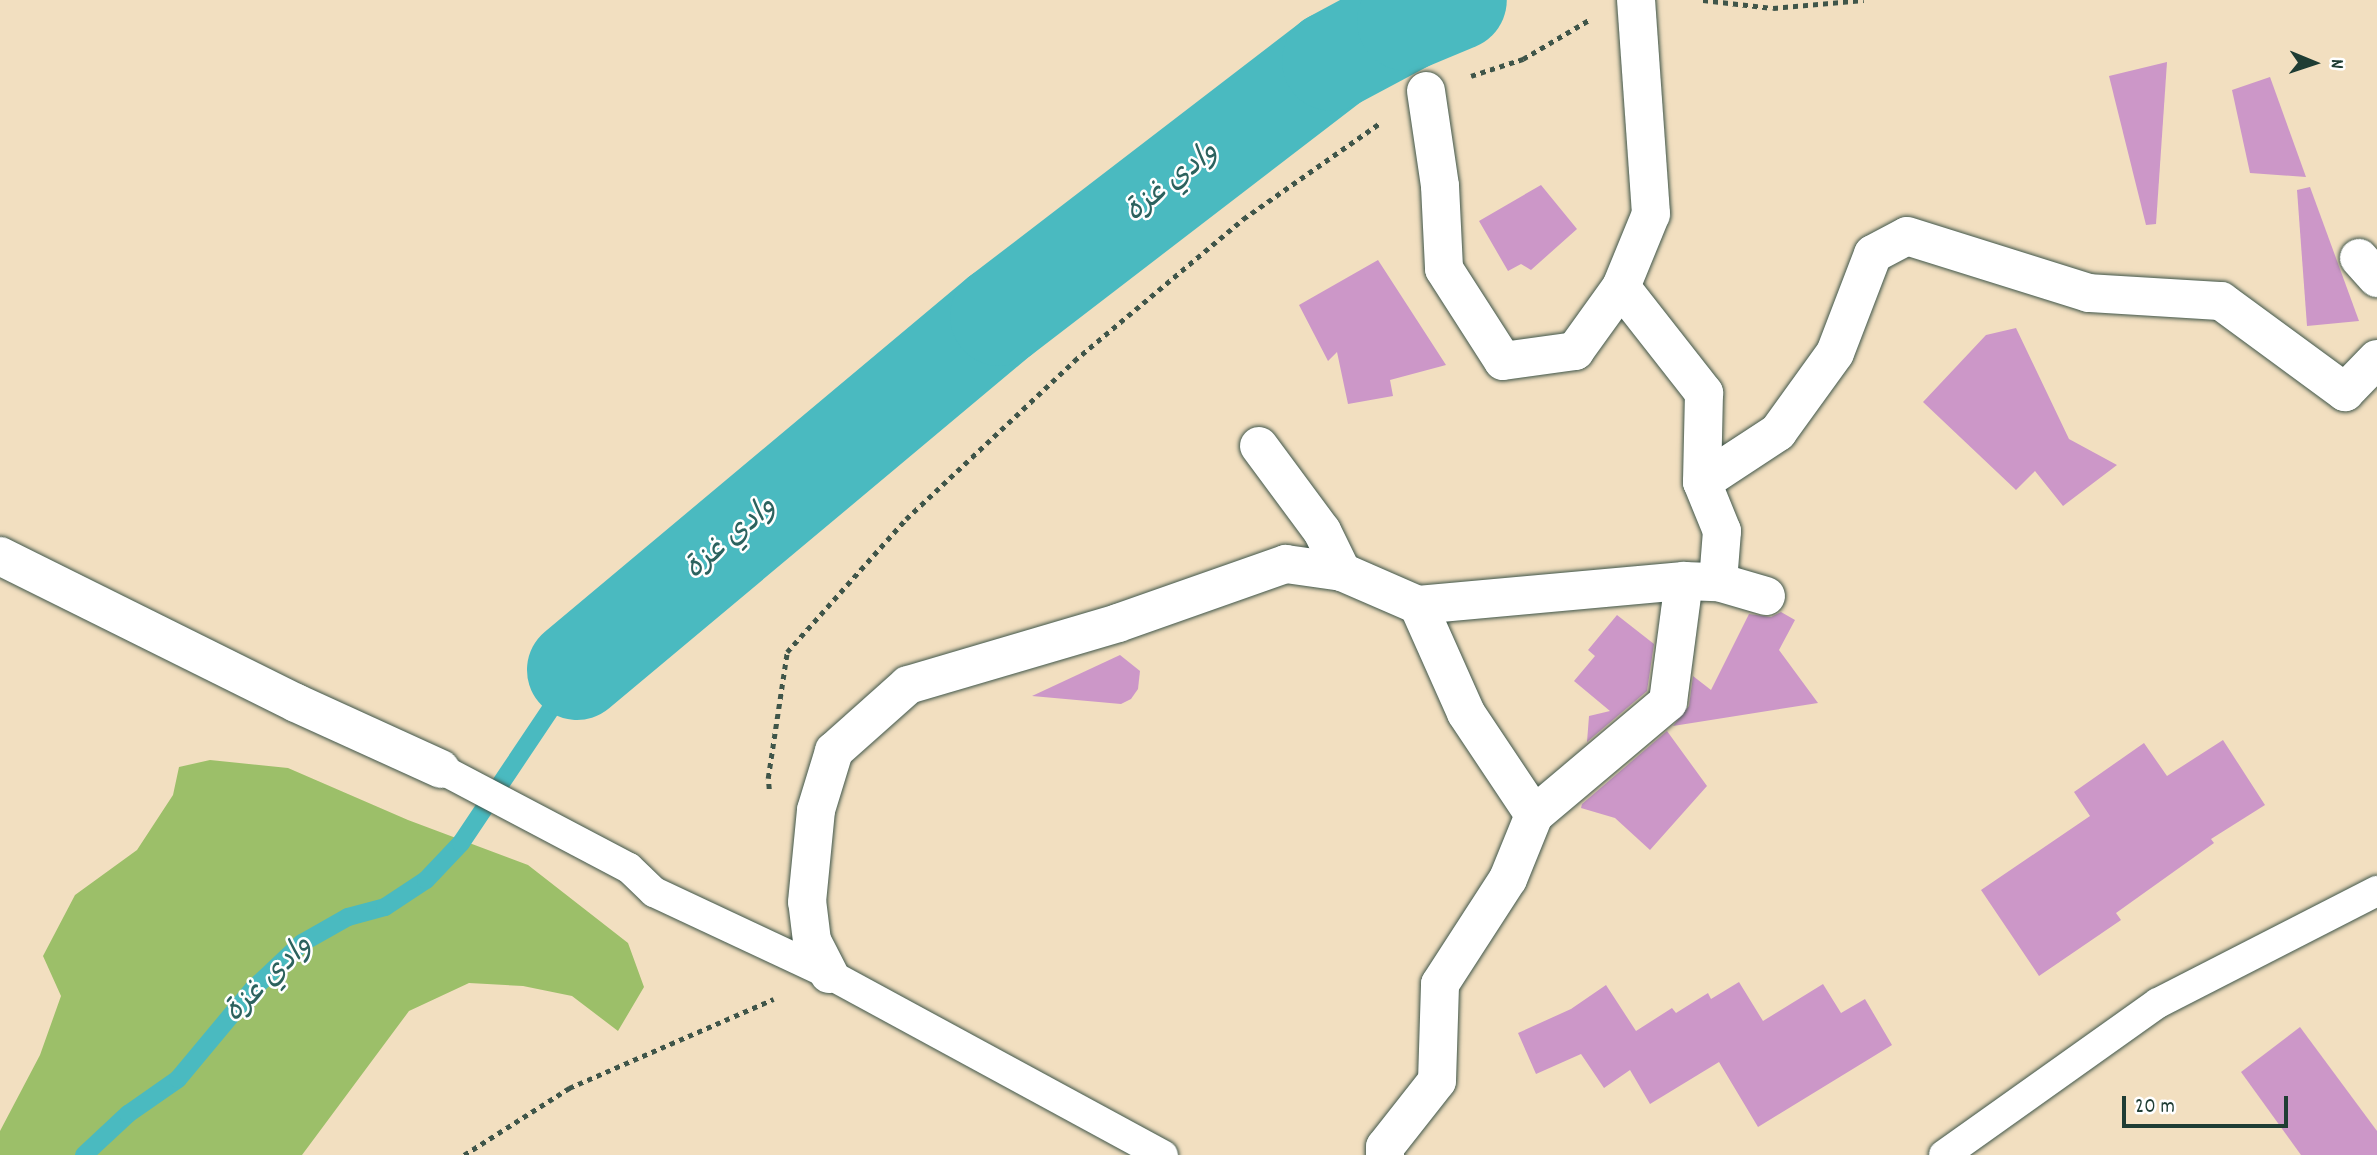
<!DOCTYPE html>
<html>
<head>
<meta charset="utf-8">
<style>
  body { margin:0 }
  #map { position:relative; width:2377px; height:1155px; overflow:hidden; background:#f2dfc0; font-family:Dekko,"Playpen Sans Arabic",sans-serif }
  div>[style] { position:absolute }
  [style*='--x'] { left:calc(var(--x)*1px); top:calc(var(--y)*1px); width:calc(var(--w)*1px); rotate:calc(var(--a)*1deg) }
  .green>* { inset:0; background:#9cbf69 }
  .stream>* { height:18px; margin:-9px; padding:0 9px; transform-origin:9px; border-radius:9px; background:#4abac0 }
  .river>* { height:100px; margin:-50px; padding:0 50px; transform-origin:50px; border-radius:50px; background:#4abac0 }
  .building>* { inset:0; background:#cc97c8 }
  .path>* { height:4.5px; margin-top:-2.25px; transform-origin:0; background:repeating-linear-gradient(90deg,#3f5549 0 5px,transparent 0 10px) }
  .roads { filter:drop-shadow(0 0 2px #3f5549) drop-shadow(0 0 2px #3f5549) }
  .lane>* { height:30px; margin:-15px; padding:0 15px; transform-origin:15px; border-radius:15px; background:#fff }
  .street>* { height:38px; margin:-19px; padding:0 19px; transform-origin:19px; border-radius:19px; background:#fff }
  span { translate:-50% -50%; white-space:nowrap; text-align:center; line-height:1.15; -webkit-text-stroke:5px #fff; paint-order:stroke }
  .water-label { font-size:30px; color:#2c625e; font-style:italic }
  .north { position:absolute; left:2279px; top:28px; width:70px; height:70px; -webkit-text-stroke:5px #fff; paint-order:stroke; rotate:92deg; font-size:19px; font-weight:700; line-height:28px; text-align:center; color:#1f3d34 }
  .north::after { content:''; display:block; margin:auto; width:24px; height:32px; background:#1f3d34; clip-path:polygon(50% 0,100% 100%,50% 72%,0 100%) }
  .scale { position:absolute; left:2122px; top:1096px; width:166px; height:32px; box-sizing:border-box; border:4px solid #1f3d34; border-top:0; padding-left:9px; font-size:21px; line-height:24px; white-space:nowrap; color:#1f3d34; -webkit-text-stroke:5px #fff; paint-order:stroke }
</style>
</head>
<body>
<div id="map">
  <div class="green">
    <div style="clip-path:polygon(210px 760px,288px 768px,408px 820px,528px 865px,628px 943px,644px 987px,618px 1031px,572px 996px,523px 986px,469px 983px,409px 1011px,302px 1155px,0 1155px,0 1131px,40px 1055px,61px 996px,43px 956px,75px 895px,137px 850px,173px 795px,179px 767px)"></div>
  </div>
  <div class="stream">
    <div style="--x:84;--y:1155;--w:60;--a:-43"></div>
    <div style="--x:128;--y:1114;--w:61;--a:-35"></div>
    <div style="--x:178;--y:1079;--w:117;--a:-50.2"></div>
    <div style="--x:253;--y:989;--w:67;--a:-43.2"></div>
    <div style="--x:302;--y:943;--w:53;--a:-29.5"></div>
    <div style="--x:348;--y:917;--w:38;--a:-15"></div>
    <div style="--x:385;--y:907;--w:49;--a:-33.4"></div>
    <div style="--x:426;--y:880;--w:51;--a:-46.6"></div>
    <div style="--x:461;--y:843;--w:208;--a:-56.2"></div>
  </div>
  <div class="river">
    <div style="--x:577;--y:670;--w:552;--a:-39.93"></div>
    <div style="--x:1000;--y:316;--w:419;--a:-37.5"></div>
    <div style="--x:1332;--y:61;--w:85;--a:-28.1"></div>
    <div style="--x:1407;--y:21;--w:54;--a:-22.8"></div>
  </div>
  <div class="building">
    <div style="clip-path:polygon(2167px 62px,2156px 224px,2146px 225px,2109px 76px)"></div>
    <div style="clip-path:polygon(2270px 77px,2306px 177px,2250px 173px,2232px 90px)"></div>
    <div style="clip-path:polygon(1541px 185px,1577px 229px,1531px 270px,1521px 264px,1508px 271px,1479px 221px)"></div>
    <div style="clip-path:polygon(2310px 187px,2359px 321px,2307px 326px,2297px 190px)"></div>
    <div style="clip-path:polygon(1378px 260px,1446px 365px,1390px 380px,1393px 396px,1348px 404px,1337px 352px,1328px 361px,1299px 305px)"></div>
    <div style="clip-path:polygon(2016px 328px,2069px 439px,2117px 465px,2063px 506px,2035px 471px,2016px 490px,1923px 402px,1986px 335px)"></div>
    <div style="clip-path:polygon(1781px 612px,1795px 620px,1779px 650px,1818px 703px,1673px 726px,1689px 706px,1693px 676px,1711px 690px,1749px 614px,1771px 617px)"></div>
    <div style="clip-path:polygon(1617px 615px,1654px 644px,1647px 691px,1587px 742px,1589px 716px,1610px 711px,1574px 681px,1595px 656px,1588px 650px)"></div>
    <div style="clip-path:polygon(1120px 655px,1140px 671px,1138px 689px,1131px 699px,1121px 704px,1032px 696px)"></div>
    <div style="clip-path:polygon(1667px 731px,1707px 786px,1650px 850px,1615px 818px,1581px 808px,1582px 804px)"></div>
    <div style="clip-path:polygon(2223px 740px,2265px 805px,2211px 839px,2214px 843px,2116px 913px,2121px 920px,2039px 976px,1981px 890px,2090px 816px,2074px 792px,2144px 743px,2167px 776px)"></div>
    <div style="clip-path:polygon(1739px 982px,1763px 1021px,1823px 984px,1841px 1013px,1865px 999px,1892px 1045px,1758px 1127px,1719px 1062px,1650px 1104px,1630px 1070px,1604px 1088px,1581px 1054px,1536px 1074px,1518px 1033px,1571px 1009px,1606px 985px,1636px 1031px,1672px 1008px,1676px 1013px,1708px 993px,1711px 999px)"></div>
    <div style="clip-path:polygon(2300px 1027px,2377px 1131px,2377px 1155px,2301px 1155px,2241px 1072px)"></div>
  </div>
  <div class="path">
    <div style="--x:1703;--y:0;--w:70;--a:6.5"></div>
    <div style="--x:1773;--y:8;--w:91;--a:-5"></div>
    <div style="--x:1471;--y:76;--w:55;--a:-18.1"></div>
    <div style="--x:1523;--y:59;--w:77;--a:-30.6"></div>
    <div style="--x:769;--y:789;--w:11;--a:-95"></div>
    <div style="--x:768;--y:778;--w:127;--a:-81.4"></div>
    <div style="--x:787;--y:652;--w:178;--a:-48.2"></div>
    <div style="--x:906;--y:519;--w:231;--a:-43.2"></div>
    <div style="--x:1074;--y:361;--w:221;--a:-40"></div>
    <div style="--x:1243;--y:219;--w:167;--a:-35"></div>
    <div style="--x:464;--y:1155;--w:125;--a:-32.5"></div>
    <div style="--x:569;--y:1088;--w:223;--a:-23.5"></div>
  </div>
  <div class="roads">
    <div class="lane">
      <div style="--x:441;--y:769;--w:212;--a:27.8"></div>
      <div style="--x:629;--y:868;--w:35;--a:44"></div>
      <div style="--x:654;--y:892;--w:193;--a:25.1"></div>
      <div style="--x:829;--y:974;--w:380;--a:28.5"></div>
      <div style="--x:1944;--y:1155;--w:262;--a:-35.4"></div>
      <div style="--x:2158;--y:1003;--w:246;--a:-27.1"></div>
    </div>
    <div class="street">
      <div style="--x:1426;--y:91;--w:96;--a:81.6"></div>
      <div style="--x:1440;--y:186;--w:83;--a:87.2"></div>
      <div style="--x:1444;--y:269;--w:109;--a:57.3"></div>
      <div style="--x:1503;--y:361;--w:73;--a:-7.9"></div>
      <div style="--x:1575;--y:351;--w:79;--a:-54.3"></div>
      <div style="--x:1621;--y:287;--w:79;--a:-67.7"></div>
      <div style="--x:1651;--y:214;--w:215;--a:-94"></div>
      <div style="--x:2359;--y:258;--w:27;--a:48"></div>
      <div style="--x:1621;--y:287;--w:135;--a:51.9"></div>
      <div style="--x:1704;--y:393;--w:89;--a:91.3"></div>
      <div style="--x:1702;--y:482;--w:53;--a:67.8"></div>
      <div style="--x:1722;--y:531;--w:51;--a:94.5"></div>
      <div style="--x:1259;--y:446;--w:106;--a:53.5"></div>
      <div style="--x:1322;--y:531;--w:46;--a:64"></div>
      <div style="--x:1702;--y:482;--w:91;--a:-33.3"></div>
      <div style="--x:1778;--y:432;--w:97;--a:-54.2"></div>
      <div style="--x:1835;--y:353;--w:106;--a:-69"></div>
      <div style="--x:1873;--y:254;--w:38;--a:-28"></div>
      <div style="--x:1907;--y:236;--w:191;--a:17.4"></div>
      <div style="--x:2089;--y:293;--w:132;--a:3.5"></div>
      <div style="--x:2221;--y:301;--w:154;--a:36.3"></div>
      <div style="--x:2345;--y:392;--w:46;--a:-45.9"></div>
      <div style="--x:0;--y:556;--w:330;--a:26.4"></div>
      <div style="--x:296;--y:703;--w:159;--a:24.5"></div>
      <div style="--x:1418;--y:605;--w:267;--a:-5.2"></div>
      <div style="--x:1684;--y:581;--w:34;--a:2"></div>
      <div style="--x:1718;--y:582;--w:50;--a:16.3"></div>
      <div style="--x:829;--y:974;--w:37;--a:-117"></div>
      <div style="--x:812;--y:941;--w:39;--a:-97"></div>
      <div style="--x:807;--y:902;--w:92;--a:-84.4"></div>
      <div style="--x:816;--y:810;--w:62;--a:-73"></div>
      <div style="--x:834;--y:751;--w:99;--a:-41.7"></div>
      <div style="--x:908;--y:685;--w:219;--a:-16.4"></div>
      <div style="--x:1118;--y:623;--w:178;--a:-19.4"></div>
      <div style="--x:1286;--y:564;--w:57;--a:8.1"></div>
      <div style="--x:1342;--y:572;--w:83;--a:23.5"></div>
      <div style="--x:1418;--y:605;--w:118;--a:66"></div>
      <div style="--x:1466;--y:713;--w:123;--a:56.3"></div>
      <div style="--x:1385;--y:1155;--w:8;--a:-90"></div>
      <div style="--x:1385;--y:1147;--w:84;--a:-51.8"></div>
      <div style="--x:1437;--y:1081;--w:97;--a:-88.2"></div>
      <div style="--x:1440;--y:984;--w:125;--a:-57.1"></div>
      <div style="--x:1508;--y:879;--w:69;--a:-67.9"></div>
      <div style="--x:1534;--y:815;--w:175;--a:-40.1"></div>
      <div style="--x:1668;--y:702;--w:122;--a:-82.5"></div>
    </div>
  </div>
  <div class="water-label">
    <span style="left:1173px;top:184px;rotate:-38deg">وادي غزة</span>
    <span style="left:732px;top:540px;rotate:-40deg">وادي غزة</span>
    <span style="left:270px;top:981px;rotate:-44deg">وادي غزة</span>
  </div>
  <div class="north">N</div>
  <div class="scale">20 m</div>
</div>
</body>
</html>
